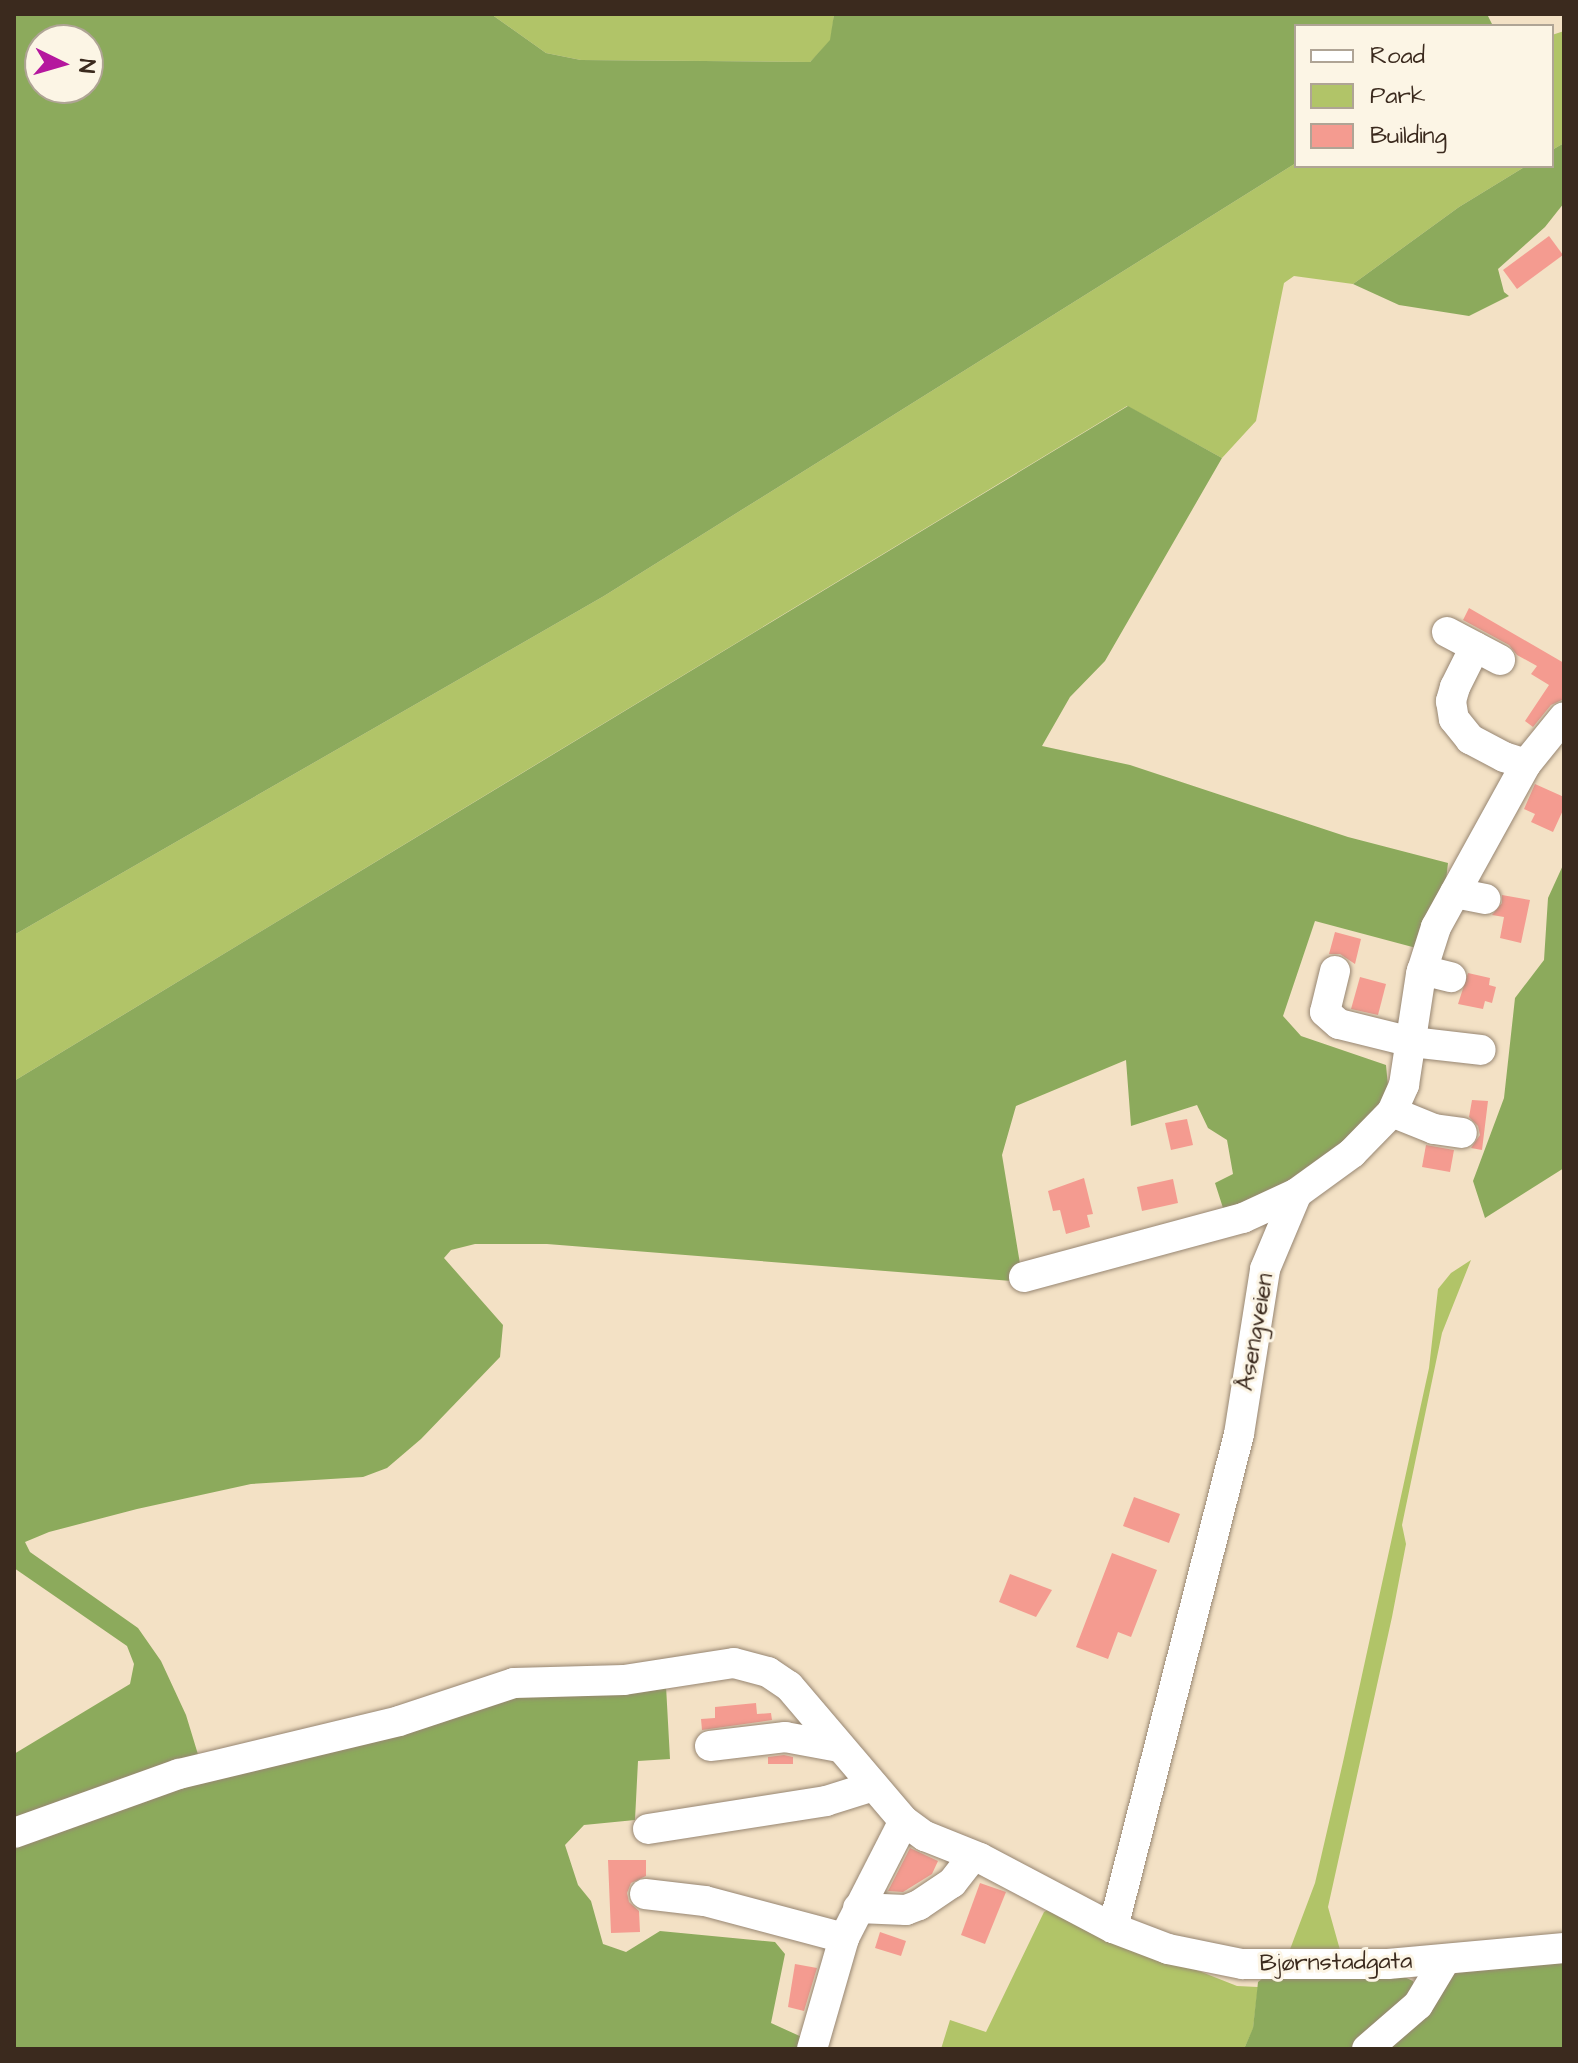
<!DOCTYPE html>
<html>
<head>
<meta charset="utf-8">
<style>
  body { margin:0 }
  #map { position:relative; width:1578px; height:2063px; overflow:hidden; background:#f3e1c5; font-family:"Architects Daughter",sans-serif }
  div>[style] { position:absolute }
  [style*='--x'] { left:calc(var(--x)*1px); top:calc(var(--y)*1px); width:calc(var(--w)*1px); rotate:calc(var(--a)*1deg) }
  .green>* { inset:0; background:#b1c468 }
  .forest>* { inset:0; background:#8caa5c }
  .building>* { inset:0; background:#f49b90 }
  .roads { filter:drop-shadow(0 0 2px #978672) drop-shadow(0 0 2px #978672) }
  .minor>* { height:30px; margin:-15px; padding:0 15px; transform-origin:15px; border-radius:15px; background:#fff }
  span { translate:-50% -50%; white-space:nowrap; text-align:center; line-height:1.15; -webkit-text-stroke:6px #fcf5e5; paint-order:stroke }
  .street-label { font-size:24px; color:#3b2a1e }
  .frame { position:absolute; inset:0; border:16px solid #3b2a1e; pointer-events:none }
  .legend { position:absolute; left:1294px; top:24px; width:260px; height:144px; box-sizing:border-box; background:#fcf5e5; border:2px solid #afa495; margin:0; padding:10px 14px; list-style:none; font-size:24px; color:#3b2a1e }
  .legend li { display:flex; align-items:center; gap:16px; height:40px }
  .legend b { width:40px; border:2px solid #afa495 }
  .north { position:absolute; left:24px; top:24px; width:80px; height:80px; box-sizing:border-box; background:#fcf5e5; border:2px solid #afa495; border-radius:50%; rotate:95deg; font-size:22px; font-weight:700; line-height:32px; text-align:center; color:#3b2a1e }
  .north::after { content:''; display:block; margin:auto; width:28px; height:36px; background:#b5179e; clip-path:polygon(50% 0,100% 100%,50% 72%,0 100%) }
</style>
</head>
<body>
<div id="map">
  <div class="green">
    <div style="clip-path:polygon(491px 14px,834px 14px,831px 40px,810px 62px,581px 60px,546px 53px)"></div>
    <div style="clip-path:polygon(1564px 31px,1564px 143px,1552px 150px,1552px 35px)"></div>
    <div style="clip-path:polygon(1296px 163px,1526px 166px,1459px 207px,1353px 284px,1294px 276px,1284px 283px,1256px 421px,1222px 458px,1127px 406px,14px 1081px,14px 935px,604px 596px)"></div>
    <div style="clip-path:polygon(1471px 1260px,1442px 1333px,1402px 1525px,1406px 1544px,1392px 1617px,1328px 1907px,1340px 1950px,1289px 1952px,1315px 1883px,1343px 1762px,1429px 1368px,1438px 1289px,1451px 1273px)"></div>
    <div style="clip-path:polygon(1051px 1908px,1194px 1969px,1237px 1986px,1258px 1987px,1253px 2029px,1244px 2049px,941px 2049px,950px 2020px,986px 2032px,1044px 1912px)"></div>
  </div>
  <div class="forest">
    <div style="clip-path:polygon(evenodd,14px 14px,491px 14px,546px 53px,581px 60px,810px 62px,830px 40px,834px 14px,1487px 14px,1493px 26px,1296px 26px,1296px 163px,604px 596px,14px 935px,14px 14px,88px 40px,88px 88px,40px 88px,40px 40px,88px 40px)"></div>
    <div style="clip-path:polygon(1564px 143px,1564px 203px,1545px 227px,1498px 269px,1504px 292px,1509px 296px,1469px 316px,1399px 305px,1353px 284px,1459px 207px,1526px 166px,1552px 166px,1552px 150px)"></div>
    <div style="clip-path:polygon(1128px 406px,1222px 458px,1105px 661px,1070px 697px,1042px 746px,1130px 765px,1348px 837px,1448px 863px,1445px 889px,1420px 949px,1315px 921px,1283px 1016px,1301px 1036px,1386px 1065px,1388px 1086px,1373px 1119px,1293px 1182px,1249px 1202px,1223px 1208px,1215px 1183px,1233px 1174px,1227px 1140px,1208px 1128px,1197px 1105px,1131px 1126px,1126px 1060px,1016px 1106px,1002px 1155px,1023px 1282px,547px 1244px,475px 1244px,451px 1250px,444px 1258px,503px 1325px,500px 1357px,421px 1439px,387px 1468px,363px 1477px,251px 1484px,137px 1509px,49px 1532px,25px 1542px,30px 1552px,138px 1628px,161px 1661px,186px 1715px,200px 1761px,485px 1699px,666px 1686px,670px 1759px,638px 1761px,635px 1820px,584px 1825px,565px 1845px,578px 1885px,591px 1901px,603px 1944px,626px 1952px,660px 1931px,775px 1942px,785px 1954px,771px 2023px,804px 2038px,798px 2049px,14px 2049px,14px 1754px,130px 1684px,134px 1664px,127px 1646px,14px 1568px,14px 1081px)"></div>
    <div style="clip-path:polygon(1564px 863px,1564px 1168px,1485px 1218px,1473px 1181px,1504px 1098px,1515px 998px,1544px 960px,1548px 898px)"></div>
    <div style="clip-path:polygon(1564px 1958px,1564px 2049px,1383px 2049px,1454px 1974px,1474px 1965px)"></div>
    <div style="clip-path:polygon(1267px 1975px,1400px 1975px,1413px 1981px,1415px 1990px,1352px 2049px,1244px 2049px,1253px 2028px,1258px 1982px)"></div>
  </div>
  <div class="building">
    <div style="clip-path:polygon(1549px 236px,1563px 255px,1517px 289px,1503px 270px)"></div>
    <div style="clip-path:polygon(1469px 608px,1564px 663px,1564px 699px,1551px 705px,1533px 727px,1525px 721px,1549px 685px,1531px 674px,1537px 666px,1517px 655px,1509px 645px,1463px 620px)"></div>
    <div style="clip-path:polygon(1535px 784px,1564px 797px,1564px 808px,1553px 832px,1531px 822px,1535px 814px,1524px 809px)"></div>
    <div style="clip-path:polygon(1502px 895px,1530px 900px,1521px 943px,1500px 938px,1504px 917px,1492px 915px,1502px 903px)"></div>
    <div style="clip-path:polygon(1335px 932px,1361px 939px,1355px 964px,1340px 954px,1329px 954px)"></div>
    <div style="clip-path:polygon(1468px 973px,1490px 978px,1489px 985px,1496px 987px,1492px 1003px,1485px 1001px,1483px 1009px,1458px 1004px)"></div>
    <div style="clip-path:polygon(1360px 977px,1386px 984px,1378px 1015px,1351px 1009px)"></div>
    <div style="clip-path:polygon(1472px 1100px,1488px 1101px,1482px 1150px,1471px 1148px,1480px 1135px,1478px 1126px,1469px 1117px)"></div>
    <div style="clip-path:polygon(1187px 1119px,1193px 1145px,1171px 1150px,1165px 1123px)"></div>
    <div style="clip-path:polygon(1426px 1145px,1454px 1150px,1450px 1172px,1422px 1167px)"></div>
    <div style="clip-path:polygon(1084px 1178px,1093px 1214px,1087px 1215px,1090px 1227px,1066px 1234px,1060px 1210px,1053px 1211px,1048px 1191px)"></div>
    <div style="clip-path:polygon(1173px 1179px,1178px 1203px,1142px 1211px,1137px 1187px)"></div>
    <div style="clip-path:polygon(1134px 1497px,1180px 1514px,1169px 1543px,1123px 1526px)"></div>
    <div style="clip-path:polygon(1112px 1553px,1157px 1570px,1131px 1637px,1118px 1632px,1108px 1659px,1076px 1647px)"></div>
    <div style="clip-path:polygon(1010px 1574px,1052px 1590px,1036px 1617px,999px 1602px)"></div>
    <div style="clip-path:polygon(756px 1703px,757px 1714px,771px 1713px,772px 1720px,702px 1730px,701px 1719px,715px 1718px,715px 1707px)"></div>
    <div style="clip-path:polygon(784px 1755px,793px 1757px,793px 1764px,768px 1764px,768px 1757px)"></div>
    <div style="clip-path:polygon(910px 1848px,938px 1861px,932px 1874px,903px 1892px,888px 1891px)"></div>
    <div style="clip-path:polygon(608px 1860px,646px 1860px,646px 1876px,631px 1883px,627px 1893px,629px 1902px,639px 1911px,640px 1932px,611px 1933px)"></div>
    <div style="clip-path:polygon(980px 1883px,1006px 1892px,985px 1944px,961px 1935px)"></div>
    <div style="clip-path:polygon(880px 1932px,906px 1941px,901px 1956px,875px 1948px)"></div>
    <div style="clip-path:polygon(795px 1964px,817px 1968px,804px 2011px,788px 2007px)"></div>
  </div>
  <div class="roads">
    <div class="minor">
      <div style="--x:1447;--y:632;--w:60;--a:27.8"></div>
      <div style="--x:1475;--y:647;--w:45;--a:116.6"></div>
      <div style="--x:1455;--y:687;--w:15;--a:106"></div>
      <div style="--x:1451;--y:701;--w:18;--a:81"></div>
      <div style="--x:1454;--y:719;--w:26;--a:51"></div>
      <div style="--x:1470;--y:739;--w:38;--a:28"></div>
      <div style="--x:1504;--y:757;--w:23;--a:18"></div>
      <div style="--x:1455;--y:893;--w:31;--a:11"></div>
      <div style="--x:1422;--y:970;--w:30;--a:14"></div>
      <div style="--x:1335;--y:971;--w:42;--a:103.7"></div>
      <div style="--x:1325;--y:1012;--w:18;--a:41"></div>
      <div style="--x:1339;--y:1024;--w:75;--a:13.9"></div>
      <div style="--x:1412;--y:1042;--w:69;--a:6.6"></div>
      <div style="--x:1392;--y:1112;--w:45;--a:22"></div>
      <div style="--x:1434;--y:1129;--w:28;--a:8"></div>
      <div style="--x:1024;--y:1277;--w:227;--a:-15.1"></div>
      <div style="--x:1243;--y:1218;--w:60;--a:-24.8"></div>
      <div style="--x:710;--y:1746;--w:76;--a:-6.8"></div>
      <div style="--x:785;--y:1737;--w:55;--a:10.5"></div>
      <div style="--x:648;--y:1829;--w:180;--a:-8.9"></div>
      <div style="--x:826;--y:1801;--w:50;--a:-17.4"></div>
      <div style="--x:14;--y:1833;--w:175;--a:-19.7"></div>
      <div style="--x:179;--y:1774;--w:226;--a:-13.5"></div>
      <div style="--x:399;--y:1721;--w:121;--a:-18.3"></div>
      <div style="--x:514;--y:1683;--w:110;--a:-1.6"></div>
      <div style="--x:624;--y:1680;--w:111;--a:-8.8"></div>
      <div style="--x:734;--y:1663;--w:35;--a:15"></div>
      <div style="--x:768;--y:1672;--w:25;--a:34"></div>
      <div style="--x:789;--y:1686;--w:177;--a:49.6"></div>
      <div style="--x:904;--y:1821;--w:26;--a:36"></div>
      <div style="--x:925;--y:1836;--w:59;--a:21.8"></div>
      <div style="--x:980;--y:1858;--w:150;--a:27.8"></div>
      <div style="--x:1113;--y:1928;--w:59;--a:20.9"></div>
      <div style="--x:1168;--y:1949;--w:76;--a:11.5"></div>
      <div style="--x:1242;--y:1964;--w:146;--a:0"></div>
      <div style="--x:1388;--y:1964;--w:177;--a:-5.2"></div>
      <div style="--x:645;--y:1894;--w:60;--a:6.7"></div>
      <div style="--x:705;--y:1901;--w:144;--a:14.9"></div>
      <div style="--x:858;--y:1908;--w:48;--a:2.4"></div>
      <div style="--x:906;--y:1910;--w:14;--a:-21"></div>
      <div style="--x:919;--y:1905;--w:40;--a:-34"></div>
      <div style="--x:952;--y:1883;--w:34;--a:-52"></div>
      <div style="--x:1113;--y:1928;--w:510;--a:-75.69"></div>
      <div style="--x:1239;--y:1434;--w:167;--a:-81"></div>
      <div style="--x:1265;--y:1269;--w:82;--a:-67.2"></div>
      <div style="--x:1297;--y:1193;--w:68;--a:-36"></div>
      <div style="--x:1352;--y:1153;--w:57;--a:-45.7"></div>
      <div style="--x:1392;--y:1112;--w:30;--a:-66"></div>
      <div style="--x:1404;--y:1085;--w:112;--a:-81.3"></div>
      <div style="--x:1421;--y:974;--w:49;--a:-72.3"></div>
      <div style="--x:1436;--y:927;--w:186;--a:-61.1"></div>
      <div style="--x:1526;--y:764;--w:60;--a:-51"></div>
      <div style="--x:812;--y:2049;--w:116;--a:-73.9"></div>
      <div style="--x:844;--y:1938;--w:131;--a:-62.9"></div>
      <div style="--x:1367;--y:2049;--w:67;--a:-40.8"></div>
      <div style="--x:1418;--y:2005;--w:52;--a:-59"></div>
    </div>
  </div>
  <div class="street-label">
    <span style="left:1256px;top:1332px;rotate:-80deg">Åsengveien</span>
    <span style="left:1336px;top:1963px;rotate:-1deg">Bjørnstadgata</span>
  </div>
  <div class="frame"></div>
  <ul class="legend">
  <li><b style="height:10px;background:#fff"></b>Road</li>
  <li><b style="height:22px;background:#b1c468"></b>Park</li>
  <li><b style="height:22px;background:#f49b90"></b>Building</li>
  </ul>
  <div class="north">N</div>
</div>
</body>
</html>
